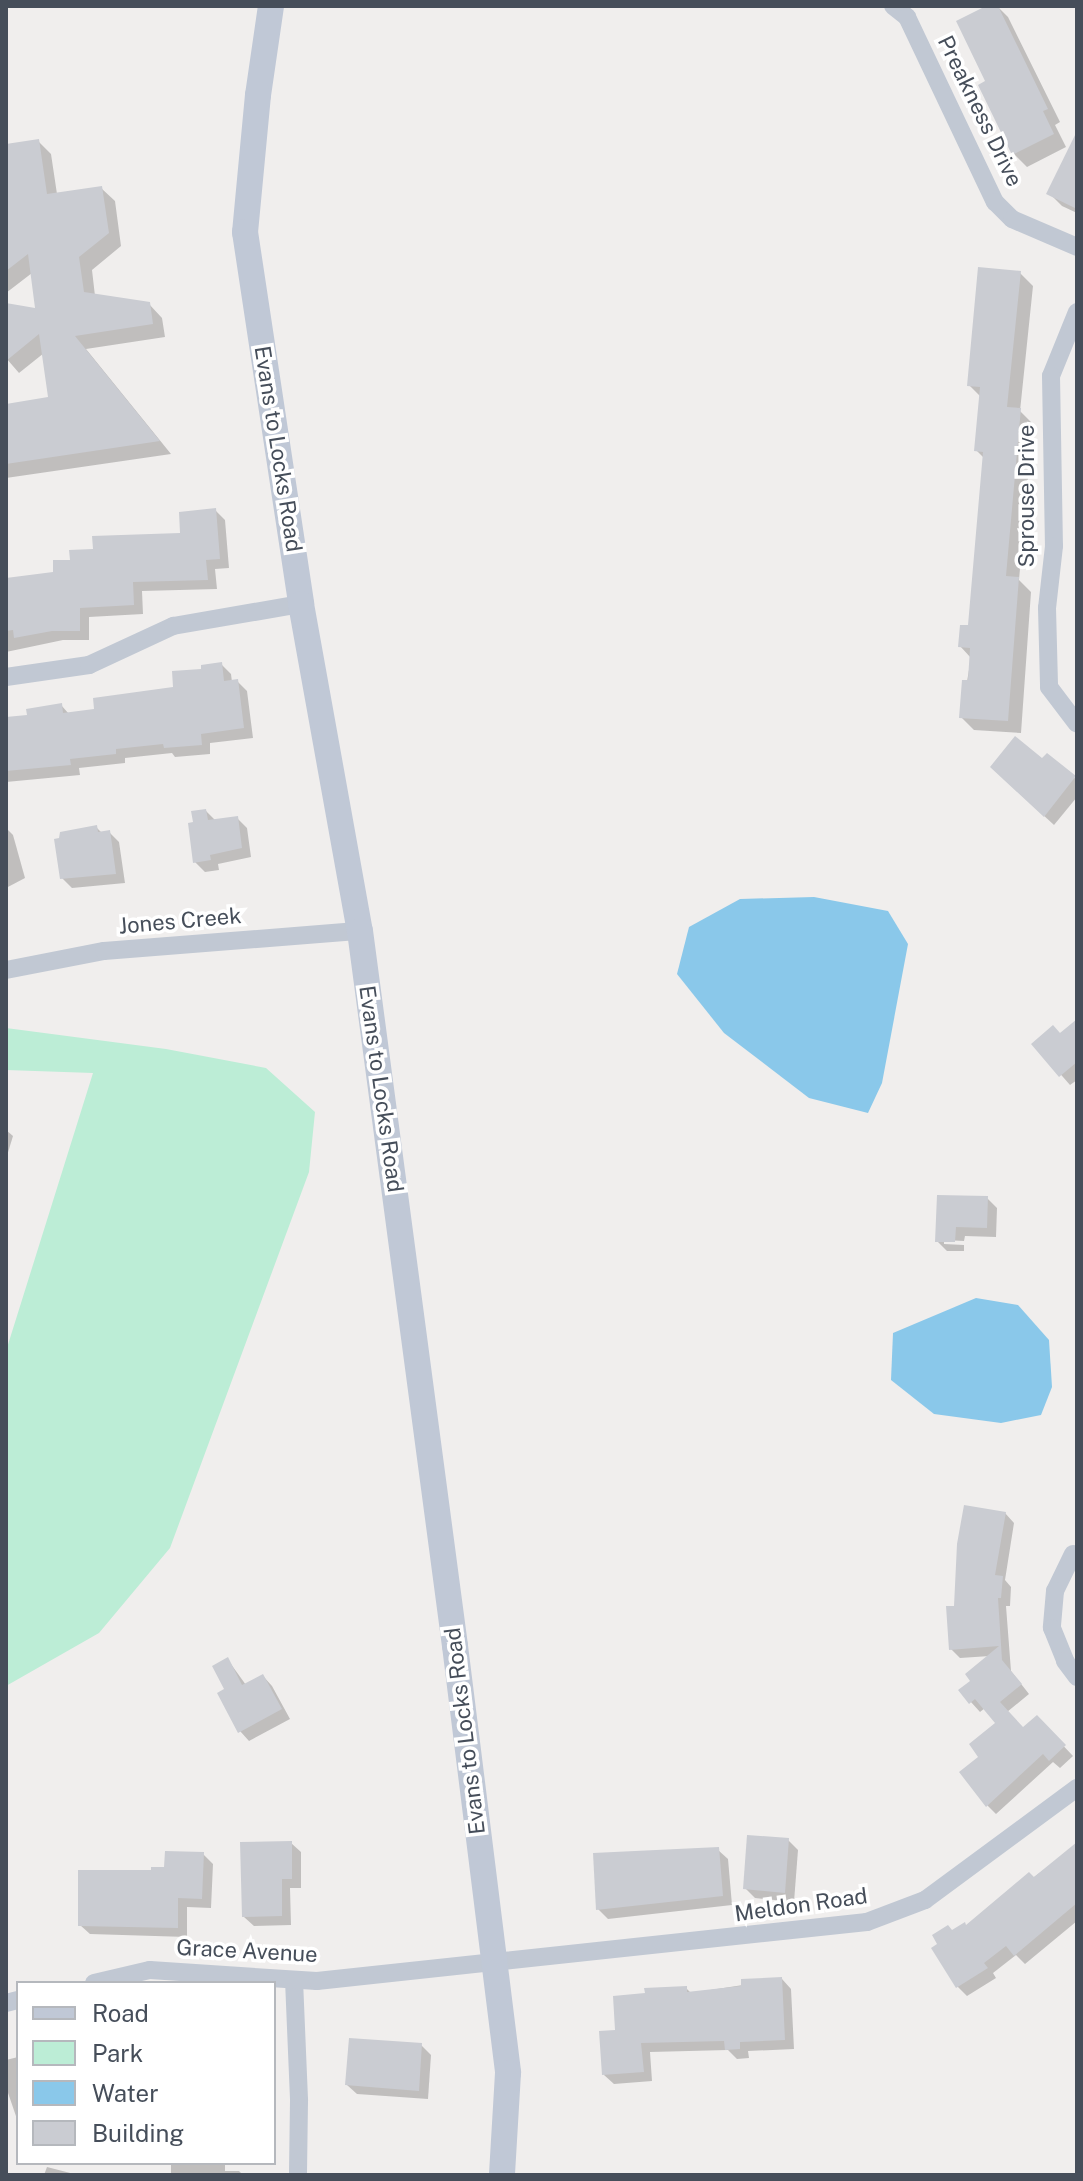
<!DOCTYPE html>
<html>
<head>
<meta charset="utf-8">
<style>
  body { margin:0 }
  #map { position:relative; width:1083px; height:2181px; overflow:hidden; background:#f0eeed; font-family:"Public Sans",sans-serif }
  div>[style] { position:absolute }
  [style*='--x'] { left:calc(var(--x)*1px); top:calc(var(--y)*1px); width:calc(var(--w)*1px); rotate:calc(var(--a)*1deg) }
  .green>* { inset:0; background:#bcedd6 }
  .water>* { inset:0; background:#8ac8ea }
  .shadow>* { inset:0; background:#0003 }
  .building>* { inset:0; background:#caccd2 }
  .street>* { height:18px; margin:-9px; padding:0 9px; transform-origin:9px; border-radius:9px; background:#c1c8d3 }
  .secondary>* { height:26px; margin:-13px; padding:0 13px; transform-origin:13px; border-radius:13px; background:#c0c8d6 }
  span { translate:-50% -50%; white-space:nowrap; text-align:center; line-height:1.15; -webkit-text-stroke:7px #fff; paint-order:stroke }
  .street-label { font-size:22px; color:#464e5a }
  .frame { position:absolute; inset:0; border:8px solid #464e5a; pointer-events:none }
  .legend { position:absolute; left:16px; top:1981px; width:260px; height:184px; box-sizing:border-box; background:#fff; border:2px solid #b5b8bd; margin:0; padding:10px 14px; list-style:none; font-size:24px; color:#464e5a }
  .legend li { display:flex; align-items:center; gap:16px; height:40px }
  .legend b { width:40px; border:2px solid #b5b8bd }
</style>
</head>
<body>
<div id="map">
  <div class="green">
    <div style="clip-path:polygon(6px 1028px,166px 1049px,266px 1068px,315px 1112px,309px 1172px,170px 1548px,99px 1633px,6px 1686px,6px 1351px,93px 1073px,6px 1070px)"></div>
  </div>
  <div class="water">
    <div style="clip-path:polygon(814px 897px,888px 911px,908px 944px,882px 1083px,868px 1113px,809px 1098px,724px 1033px,677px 974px,689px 927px,740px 899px)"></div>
    <div style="clip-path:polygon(976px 1298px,1018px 1305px,1049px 1340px,1052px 1387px,1041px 1415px,1001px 1423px,934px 1414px,891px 1380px,893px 1333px)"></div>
  </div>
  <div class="shadow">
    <div style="clip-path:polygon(991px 6px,997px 6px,1008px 17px,1060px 122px,1055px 125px,1066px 147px,1027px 167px,1014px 154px,988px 82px)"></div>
    <div style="clip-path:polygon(38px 141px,51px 154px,57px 194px,101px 188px,115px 201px,121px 246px,92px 270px,95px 296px,149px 304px,162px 318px,165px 337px,86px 349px,171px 454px,6px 478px,6px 406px,50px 399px,44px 353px,19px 373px,6px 358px,6px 305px,38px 310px,32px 273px,6px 293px,6px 146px)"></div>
    <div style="clip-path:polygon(1077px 158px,1077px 213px,1062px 206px,1049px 193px)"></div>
    <div style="clip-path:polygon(1020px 273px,1033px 286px,1020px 411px,1033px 424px,1019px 580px,1031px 592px,1021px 733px,974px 730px,961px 717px,971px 658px,960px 646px,970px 627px,984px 458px,976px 450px,981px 397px,969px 385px)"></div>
    <div style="clip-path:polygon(216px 511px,225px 520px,229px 568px,215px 569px,217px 589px,142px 591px,143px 614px,89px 617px,89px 640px,63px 640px,6px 652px,6px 589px,55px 574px,95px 551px,183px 535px)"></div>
    <div style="clip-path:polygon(221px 664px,231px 674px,232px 682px,237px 681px,247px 691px,253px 738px,210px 743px,210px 754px,175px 757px,172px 753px,125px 758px,125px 763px,79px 768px,80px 775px,6px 782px,6px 718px,29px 717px,61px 705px,69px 714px,96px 711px,175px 689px)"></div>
    <div style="clip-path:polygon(1047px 756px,1077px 780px,1077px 797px,1054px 825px,1002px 777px)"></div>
    <div style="clip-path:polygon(206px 811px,216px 821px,237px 818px,247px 828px,251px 857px,218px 864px,219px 870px,205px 872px,195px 862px)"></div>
    <div style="clip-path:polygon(6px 828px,13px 835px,25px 878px,6px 888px)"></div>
    <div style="clip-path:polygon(97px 828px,102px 833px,109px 832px,119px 842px,125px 883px,72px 888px,62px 878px)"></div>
    <div style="clip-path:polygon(1077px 1026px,1077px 1080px,1070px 1085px,1034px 1044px)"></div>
    <div style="clip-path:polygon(6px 1130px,13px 1136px,6px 1159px)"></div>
    <div style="clip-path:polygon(987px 1198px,997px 1208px,996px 1237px,965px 1236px,964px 1241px,944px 1240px,944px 1244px,964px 1245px,964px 1251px,947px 1251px,937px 1241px)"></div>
    <div style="clip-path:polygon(1005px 1513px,1014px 1523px,1005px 1580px,1011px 1587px,1010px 1606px,1006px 1606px,1011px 1671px,1029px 1694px,1007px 1712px,1024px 1730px,1037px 1718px,1073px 1756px,1060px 1768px,1053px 1762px,996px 1814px,987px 1805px,981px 1757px,998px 1724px,985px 1708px,980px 1712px,961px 1691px,973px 1681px,990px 1656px,960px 1658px,951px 1649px,956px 1608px)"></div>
    <div style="clip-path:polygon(228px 1660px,246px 1685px,263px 1676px,272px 1686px,290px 1719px,249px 1741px,240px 1731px,227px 1690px)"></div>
    <div style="clip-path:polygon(788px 1840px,798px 1850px,794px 1902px,755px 1898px,745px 1888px)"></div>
    <div style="clip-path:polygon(291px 1843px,301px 1852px,301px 1888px,290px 1888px,291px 1925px,254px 1926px,244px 1917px)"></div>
    <div style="clip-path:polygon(1077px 1845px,1077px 1921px,1025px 1964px,1016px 1955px,993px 1973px,996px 1978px,967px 1996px,957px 1986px,953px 1932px,967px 1927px)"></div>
    <div style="clip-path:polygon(718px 1850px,728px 1859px,732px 1905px,608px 1919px,598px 1909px)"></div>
    <div style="clip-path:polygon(203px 1854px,213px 1864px,211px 1908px,187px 1907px,187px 1937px,90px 1934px,80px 1925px,153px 1872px)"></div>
    <div style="clip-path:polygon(782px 1979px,791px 1989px,794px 2049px,748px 2051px,749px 2058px,737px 2059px,728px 2050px,650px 2052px,652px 2081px,614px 2084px,604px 2075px,618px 2032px,686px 1988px,691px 1993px)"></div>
    <div style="clip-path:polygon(421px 2045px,431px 2055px,428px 2099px,357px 2094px,347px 2085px)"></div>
    <div style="clip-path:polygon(18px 2057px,18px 2122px,6px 2087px,6px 2060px)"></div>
    <div style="clip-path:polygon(171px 2163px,225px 2163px,225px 2171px,239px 2171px,243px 2175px,171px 2175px)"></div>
    <div style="clip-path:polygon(47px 2167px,78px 2175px,44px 2175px)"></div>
  </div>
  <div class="building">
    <div style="clip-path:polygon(986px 6px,998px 6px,1048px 109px,1043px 111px,1054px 134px,1012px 155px,978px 85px,985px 81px,956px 21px)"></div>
    <div style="clip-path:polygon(1077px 131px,1077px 209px,1046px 194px)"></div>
    <div style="clip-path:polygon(39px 139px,47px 194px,102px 186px,109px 233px,79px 257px,84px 292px,150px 302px,153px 324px,75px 336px,160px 441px,6px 464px,6px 404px,48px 397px,39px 334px,6px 361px,6px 303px,35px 308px,28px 254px,6px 271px,6px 144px)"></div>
    <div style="clip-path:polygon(978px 267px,1021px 271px,1007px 407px,1021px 408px,1006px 576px,1019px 577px,1008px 721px,959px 718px,962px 680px,968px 680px,970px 648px,958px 647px,960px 625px,968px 625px,983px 452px,974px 451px,980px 387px,967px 386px)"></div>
    <div style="clip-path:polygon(216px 508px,220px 559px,206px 560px,208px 580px,133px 582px,134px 605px,80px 608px,80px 631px,52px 631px,14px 638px,13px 630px,6px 631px,6px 578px,53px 572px,53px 560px,70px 560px,69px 550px,93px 549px,92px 536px,180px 533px,179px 512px)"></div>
    <div style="clip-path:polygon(222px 662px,224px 681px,238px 679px,244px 728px,201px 734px,202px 745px,164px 748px,163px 744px,116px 749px,116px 754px,70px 759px,71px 765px,6px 771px,6px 717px,27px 715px,26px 709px,62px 703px,63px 713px,94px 709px,93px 698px,173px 687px,172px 671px,201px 669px,201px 665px)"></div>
    <div style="clip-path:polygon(1015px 736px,1042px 758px,1047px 753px,1076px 776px,1044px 817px,990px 767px)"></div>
    <div style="clip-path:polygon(206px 809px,208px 820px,238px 816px,242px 848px,210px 855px,211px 860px,193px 863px,188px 823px,193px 822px,191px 811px)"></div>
    <div style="clip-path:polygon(97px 825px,98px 832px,110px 830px,116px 874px,60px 879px,54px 839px,59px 838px,60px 832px)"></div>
    <div style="clip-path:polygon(1077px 1019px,1077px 1062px,1059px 1077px,1031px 1044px,1053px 1025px,1060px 1033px)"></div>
    <div style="clip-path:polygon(937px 1195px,988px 1196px,987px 1228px,956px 1227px,955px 1242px,935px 1242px)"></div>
    <div style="clip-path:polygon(964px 1505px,1006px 1512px,995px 1575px,1003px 1576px,1001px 1598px,998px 1598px,1002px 1660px,1022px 1684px,1000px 1702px,1023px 1727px,1037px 1715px,1066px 1745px,1049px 1761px,1043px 1754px,986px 1807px,959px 1772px,978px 1757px,969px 1744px,995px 1723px,975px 1699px,969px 1704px,958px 1690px,970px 1681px,965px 1674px,999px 1646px,949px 1650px,946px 1606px,954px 1606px,957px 1544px)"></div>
    <div style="clip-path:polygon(228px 1657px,242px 1685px,263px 1674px,282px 1709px,238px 1733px,217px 1693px,224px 1689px,212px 1666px)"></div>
    <div style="clip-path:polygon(747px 1835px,789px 1838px,785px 1893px,743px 1889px)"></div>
    <div style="clip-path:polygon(292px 1841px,292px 1879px,282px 1879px,282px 1916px,242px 1917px,240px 1842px)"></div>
    <div style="clip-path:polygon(1077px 1842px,1077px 1903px,1014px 1956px,1006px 1946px,984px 1963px,988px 1968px,956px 1988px,931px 1948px,937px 1944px,932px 1935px,948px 1925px,952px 1930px,965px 1922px,966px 1925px,1029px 1872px,1034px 1877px)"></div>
    <div style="clip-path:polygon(719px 1847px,723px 1896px,596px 1910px,593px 1853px)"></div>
    <div style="clip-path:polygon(165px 1851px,204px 1852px,202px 1899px,178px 1898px,178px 1928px,78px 1926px,78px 1870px,151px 1870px,151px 1867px,164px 1867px)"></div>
    <div style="clip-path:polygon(782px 1977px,785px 2040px,740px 2042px,740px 2049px,725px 2050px,724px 2041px,641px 2043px,644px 2072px,602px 2075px,599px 2031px,615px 2030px,613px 1996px,645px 1993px,644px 1988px,687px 1986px,687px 1992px,741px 1986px,741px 1979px)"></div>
    <div style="clip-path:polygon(349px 2038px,422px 2043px,419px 2091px,345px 2085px)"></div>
  </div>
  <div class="street">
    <div style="--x:893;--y:6;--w:18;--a:38"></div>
    <div style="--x:907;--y:17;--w:205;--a:64.6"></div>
    <div style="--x:995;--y:202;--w:24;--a:45"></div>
    <div style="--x:1012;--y:219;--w:71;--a:23.3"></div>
    <div style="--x:1077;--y:312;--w:69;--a:112.1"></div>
    <div style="--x:1051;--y:376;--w:170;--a:89"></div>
    <div style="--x:1054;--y:546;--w:62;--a:96.4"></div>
    <div style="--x:1047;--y:608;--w:79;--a:88.5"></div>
    <div style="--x:1049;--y:687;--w:46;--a:52.9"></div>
    <div style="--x:6;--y:677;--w:84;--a:-8.2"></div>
    <div style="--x:89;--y:665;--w:93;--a:-24.9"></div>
    <div style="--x:173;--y:626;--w:130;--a:-9.8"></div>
    <div style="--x:6;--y:970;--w:100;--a:-11"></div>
    <div style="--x:104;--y:951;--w:257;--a:-4.5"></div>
    <div style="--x:1073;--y:1554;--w:41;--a:115.9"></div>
    <div style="--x:1055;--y:1591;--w:37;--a:95"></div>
    <div style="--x:1052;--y:1628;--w:35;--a:68"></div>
    <div style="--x:1065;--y:1661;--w:20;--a:53"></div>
    <div style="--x:294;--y:1980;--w:121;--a:87.6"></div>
    <div style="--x:299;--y:2101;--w:74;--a:90.8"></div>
    <div style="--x:94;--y:1983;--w:57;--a:-13.1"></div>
    <div style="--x:150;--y:1970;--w:167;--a:3.8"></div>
    <div style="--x:317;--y:1981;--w:553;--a:-6.12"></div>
    <div style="--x:867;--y:1922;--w:62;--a:-20.8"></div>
    <div style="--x:925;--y:1900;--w:189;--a:-36.4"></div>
    <div style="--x:6;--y:2003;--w:12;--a:-14"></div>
  </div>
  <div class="secondary">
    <div style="--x:271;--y:6;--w:90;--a:98.3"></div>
    <div style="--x:258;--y:95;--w:138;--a:95.4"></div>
    <div style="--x:245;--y:232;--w:376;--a:81.4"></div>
    <div style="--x:301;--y:604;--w:332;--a:79.8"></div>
    <div style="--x:360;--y:931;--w:721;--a:82.43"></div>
    <div style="--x:455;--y:1646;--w:430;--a:82.9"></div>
    <div style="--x:508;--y:2073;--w:102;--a:93.4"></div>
  </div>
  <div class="street-label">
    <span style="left:980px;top:111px;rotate:64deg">Preakness Drive</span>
    <span style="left:278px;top:449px;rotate:81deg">Evans to Locks Road</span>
    <span style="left:1027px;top:496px;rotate:-90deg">Sprouse Drive</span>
    <span style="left:180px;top:921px;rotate:-5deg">Jones Creek</span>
    <span style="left:381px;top:1089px;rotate:82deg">Evans to Locks Road</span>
    <span style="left:465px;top:1731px;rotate:-97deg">Evans to Locks Road</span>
    <span style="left:801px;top:1905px;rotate:-8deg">Meldon Road</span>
    <span style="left:247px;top:1951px;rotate:3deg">Grace Avenue</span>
  </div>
  <div class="frame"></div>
  <ul class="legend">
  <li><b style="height:10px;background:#c0c8d6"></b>Road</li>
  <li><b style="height:22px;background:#bcedd6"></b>Park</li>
  <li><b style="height:22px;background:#8ac8ea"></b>Water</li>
  <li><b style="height:22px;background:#caccd2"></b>Building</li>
  </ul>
</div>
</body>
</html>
